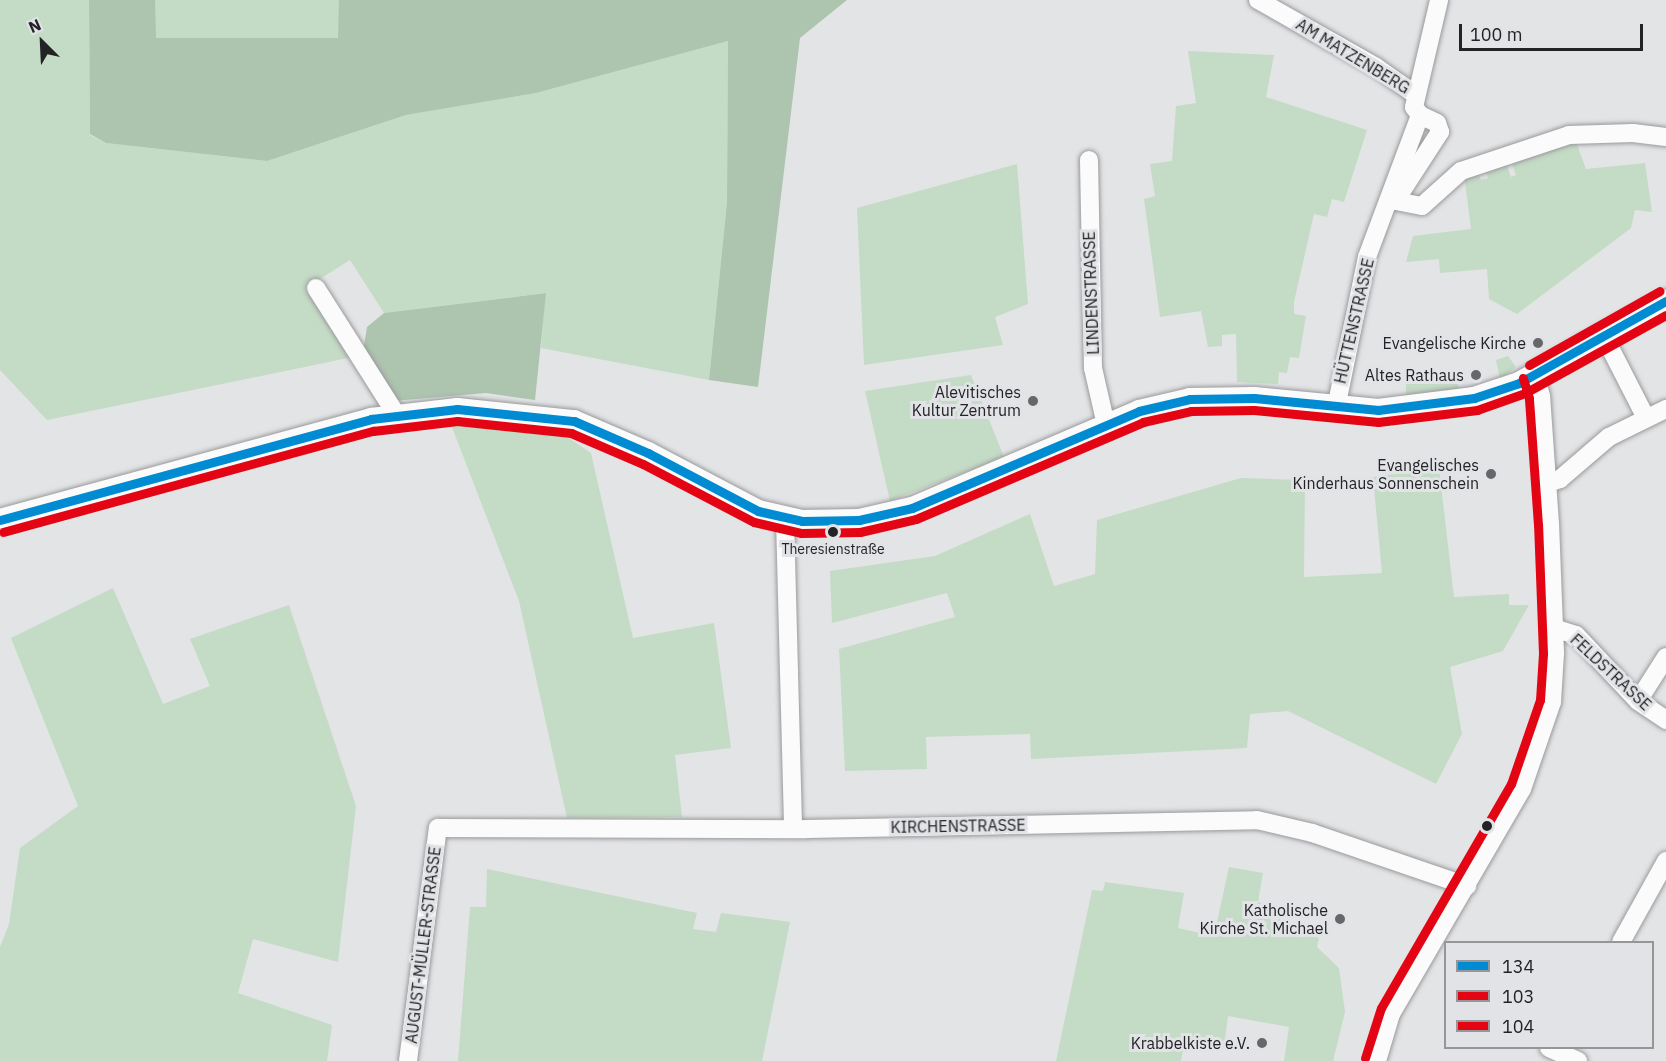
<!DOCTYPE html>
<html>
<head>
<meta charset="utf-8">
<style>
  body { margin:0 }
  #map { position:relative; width:1666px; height:1061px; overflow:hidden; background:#e3e4e6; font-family:"IBM Plex Sans",sans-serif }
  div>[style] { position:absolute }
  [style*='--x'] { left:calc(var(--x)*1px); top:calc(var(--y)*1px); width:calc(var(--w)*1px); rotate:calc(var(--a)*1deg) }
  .green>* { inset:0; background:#c4dbc5 }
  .forest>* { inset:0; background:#adc4ae }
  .roads { filter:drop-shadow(0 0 2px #9a9a9c) drop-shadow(0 0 2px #9a9a9c) }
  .minor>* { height:18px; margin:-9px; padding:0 9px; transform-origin:9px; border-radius:9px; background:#fbfbfb }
  .major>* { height:22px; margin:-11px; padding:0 11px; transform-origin:11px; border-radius:11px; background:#fbfbfb }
  .bus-1>* { height:9px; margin:-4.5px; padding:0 4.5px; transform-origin:4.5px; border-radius:4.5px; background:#008bd2 }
  .bus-2>* { height:9px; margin:-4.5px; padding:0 4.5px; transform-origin:4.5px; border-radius:4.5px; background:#e30513 }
  .bus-3>* { height:9px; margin:-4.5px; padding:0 4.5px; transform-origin:4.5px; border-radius:4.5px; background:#e30513 }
  .dots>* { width:16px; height:16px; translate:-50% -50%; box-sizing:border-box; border:3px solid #e2e3e7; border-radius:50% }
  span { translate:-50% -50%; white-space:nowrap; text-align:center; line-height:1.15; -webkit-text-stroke:6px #e2e3e7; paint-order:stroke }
  .bus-label { font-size:14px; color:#232325 }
  .street-label { font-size:16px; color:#232325 }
  .poi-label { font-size:16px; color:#232325 }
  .right { translate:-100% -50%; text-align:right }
  .legend { position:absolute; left:1444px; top:941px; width:210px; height:108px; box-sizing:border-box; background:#e2e3e7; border:2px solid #969699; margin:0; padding:8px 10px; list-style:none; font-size:18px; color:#232325 }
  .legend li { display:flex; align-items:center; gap:12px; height:30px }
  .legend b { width:30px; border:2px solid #969699 }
  .north { position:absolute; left:12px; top:12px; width:60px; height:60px; -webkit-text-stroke:4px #e2e3e7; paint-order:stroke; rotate:336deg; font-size:16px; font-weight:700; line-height:24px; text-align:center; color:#232325 }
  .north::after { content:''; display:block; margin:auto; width:21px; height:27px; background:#232325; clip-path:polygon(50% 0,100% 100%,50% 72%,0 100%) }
  .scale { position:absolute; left:1459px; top:24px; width:184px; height:27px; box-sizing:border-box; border:3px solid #232325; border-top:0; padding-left:8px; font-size:18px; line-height:21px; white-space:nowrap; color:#232325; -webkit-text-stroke:4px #e2e3e7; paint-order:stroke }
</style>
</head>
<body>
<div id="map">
  <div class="green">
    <div style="clip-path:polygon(0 0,89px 0,90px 135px,106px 143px,267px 161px,406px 115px,536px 93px,728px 41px,727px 202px,709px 380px,541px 348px,545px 293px,384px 313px,350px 260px,307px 287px,353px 357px,47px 420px,0 370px)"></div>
    <div style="clip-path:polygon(155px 0,339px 0,339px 38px,155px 38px)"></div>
    <div style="clip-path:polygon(1188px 51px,1274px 55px,1266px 97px,1367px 130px,1344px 202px,1332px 199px,1327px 217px,1314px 214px,1294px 302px,1294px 314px,1306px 316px,1299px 358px,1290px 357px,1287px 373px,1279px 372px,1278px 384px,1237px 382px,1236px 334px,1222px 335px,1222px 346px,1208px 347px,1201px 311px,1160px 317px,1144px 199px,1155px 196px,1150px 164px,1172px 161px,1176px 106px,1196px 103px)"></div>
    <div style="clip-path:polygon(1575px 139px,1586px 169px,1645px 163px,1652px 212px,1635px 210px,1631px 228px,1517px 314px,1489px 299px,1487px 269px,1440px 273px,1439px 259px,1406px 262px,1413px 236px,1471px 229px,1464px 174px,1477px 169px,1481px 180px,1488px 178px,1484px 167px,1505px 160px,1511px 177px,1516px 175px,1510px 158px)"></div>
    <div style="clip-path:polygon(1017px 164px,1028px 304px,995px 317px,1003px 345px,864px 365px,857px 208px)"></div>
    <div style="clip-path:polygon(1508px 356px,1516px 367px,1500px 379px,1496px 360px)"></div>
    <div style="clip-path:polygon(1453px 371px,1460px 391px,1406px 399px,1406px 377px)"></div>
    <div style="clip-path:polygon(971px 375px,1004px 457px,890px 501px,865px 391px)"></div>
    <div style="clip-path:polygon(471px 421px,563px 434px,591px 453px,633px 638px,714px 623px,731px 748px,675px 755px,682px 817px,567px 818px,519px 601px,450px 422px)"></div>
    <div style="clip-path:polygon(1439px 468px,1454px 597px,1509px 594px,1509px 605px,1529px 605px,1503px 651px,1450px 667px,1462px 734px,1436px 784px,1288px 711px,1250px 714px,1247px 748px,1031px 759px,1030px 734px,926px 737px,927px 769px,845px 771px,839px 649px,955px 617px,947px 593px,832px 623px,830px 571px,935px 556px,1030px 514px,1054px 586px,1095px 574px,1097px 520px,1241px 478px,1305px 480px,1304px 577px,1382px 573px,1373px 477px)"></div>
    <div style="clip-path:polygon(113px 588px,163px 704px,210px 686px,190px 639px,289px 605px,356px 806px,338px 962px,253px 939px,238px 993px,332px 1025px,327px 1061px,0 1061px,0 947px,9px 924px,20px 848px,78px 806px,11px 638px)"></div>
    <div style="clip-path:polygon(1229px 867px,1263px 873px,1258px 902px,1285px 908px,1281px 927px,1319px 938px,1317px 947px,1339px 968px,1345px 1012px,1333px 1061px,1284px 1061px,1289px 1027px,1228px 1016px,1224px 1048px,1185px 1040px,1181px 1061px,1056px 1061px,1092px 890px,1103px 891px,1105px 882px,1184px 893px,1178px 928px,1214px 936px)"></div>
    <div style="clip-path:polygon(487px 869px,697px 913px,693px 929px,716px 932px,721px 913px,790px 922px,762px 1061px,458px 1061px,470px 907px,486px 907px)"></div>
  </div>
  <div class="forest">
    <div style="clip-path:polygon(89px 0,155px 0,156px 38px,338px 38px,339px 0,847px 0,800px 38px,758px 387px,709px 380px,727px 202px,728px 41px,536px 93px,406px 115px,267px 161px,106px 143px,90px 134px)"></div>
    <div style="clip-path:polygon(546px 293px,535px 400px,486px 393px,393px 401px,363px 352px,367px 327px,384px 313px)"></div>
  </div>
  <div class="roads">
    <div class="minor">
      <div style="--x:1258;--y:0;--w:136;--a:29.6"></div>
      <div style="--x:1376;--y:67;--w:49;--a:35"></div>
      <div style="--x:1089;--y:160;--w:208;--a:88.9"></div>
      <div style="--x:1093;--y:368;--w:58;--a:77.2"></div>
      <div style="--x:1401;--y:192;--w:72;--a:-57"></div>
      <div style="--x:1440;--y:132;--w:9;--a:-108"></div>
      <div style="--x:1437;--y:123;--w:19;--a:-155"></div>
      <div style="--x:1396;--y:201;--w:26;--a:11"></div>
      <div style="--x:1422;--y:206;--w:52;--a:-41.9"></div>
      <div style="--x:1461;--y:171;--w:114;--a:-18.4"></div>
      <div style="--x:1569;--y:135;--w:64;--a:-1.8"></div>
      <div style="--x:1633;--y:133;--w:33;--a:7"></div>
      <div style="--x:316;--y:288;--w:149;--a:57.6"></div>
      <div style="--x:1604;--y:336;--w:92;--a:62.9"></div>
      <div style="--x:1336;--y:408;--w:154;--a:-78.4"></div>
      <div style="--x:1367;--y:257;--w:152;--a:-69.5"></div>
      <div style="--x:1420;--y:115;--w:10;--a:-127"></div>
      <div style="--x:1414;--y:107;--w:110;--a:-76.8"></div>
      <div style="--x:1548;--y:483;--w:13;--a:-18"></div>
      <div style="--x:1560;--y:479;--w:65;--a:-40.6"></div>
      <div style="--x:1609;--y:437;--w:64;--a:-26.2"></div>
      <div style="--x:785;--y:519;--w:310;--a:88.5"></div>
      <div style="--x:1554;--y:628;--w:23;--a:18"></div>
      <div style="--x:1576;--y:635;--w:91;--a:46.8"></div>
      <div style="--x:1638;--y:701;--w:34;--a:34"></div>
      <div style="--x:1638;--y:701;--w:52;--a:-57.5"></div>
      <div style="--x:1621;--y:942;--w:93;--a:-60.9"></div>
      <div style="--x:1549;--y:1048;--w:32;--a:24"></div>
      <div style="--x:408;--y:1061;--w:235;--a:-82.7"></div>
      <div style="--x:438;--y:828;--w:368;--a:0.2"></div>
      <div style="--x:806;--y:829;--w:451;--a:-1.1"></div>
      <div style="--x:1257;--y:820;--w:57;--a:13.3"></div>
      <div style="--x:1312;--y:833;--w:164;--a:18.9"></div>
      <div style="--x:1377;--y:1061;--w:49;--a:-73.4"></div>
      <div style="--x:1391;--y:1014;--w:260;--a:-59.8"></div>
      <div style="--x:1522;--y:789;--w:92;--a:-71"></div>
      <div style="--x:1552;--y:702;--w:49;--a:-86.5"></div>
      <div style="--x:1555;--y:653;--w:129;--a:-92.2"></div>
      <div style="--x:1550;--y:524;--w:128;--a:-94"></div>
      <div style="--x:1541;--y:396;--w:22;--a:-106"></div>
    </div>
    <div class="major">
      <div style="--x:0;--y:520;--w:385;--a:-15.2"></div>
      <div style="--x:371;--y:419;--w:87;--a:-6.6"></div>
      <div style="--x:457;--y:409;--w:118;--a:5.9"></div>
      <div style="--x:574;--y:421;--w:81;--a:23.4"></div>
      <div style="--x:648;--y:453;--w:124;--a:27.8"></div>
      <div style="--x:758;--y:511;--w:45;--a:12.8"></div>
      <div style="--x:802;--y:521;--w:57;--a:-1"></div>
      <div style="--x:859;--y:520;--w:54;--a:-12.8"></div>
      <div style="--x:912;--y:508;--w:247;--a:-23.1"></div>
      <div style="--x:1139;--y:411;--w:52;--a:-13.2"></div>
      <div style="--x:1190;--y:399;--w:64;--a:-0.9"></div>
      <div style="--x:1254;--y:398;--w:125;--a:5.5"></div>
      <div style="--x:1378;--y:410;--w:97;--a:-7.1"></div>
      <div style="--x:1474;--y:398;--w:47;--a:-18.4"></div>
      <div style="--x:1519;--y:383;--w:168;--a:-29.2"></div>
    </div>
  </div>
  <div class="bus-1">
    <div style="--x:0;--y:520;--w:385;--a:-15.2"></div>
    <div style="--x:371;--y:419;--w:87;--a:-6.6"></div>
    <div style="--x:457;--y:409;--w:118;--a:5.9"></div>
    <div style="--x:574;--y:421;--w:81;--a:23.4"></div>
    <div style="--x:648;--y:453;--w:124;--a:27.8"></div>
    <div style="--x:758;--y:511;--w:45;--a:12.8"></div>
    <div style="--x:802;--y:521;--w:57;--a:-1"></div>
    <div style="--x:859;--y:520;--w:54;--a:-12.8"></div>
    <div style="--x:912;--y:508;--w:247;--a:-23.1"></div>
    <div style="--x:1139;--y:411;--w:52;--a:-13.2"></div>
    <div style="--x:1190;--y:399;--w:64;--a:-0.9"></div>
    <div style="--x:1254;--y:398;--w:125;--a:5.5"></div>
    <div style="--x:1378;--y:410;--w:97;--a:-7.1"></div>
    <div style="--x:1474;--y:398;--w:47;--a:-18.4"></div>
    <div style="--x:1519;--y:383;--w:168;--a:-29.2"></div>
  </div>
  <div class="bus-2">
    <div style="--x:3;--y:532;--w:384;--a:-15.3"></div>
    <div style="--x:373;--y:431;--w:85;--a:-6.8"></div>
    <div style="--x:457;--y:421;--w:115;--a:6"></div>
    <div style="--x:571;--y:433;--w:78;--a:23.3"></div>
    <div style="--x:643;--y:464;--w:125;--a:27.6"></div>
    <div style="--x:754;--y:522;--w:48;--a:13.2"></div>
    <div style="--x:801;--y:533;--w:59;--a:-1"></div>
    <div style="--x:860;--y:532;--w:57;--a:-13.1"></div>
    <div style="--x:916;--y:519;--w:247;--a:-23.1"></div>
    <div style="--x:1143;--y:422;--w:49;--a:-12.9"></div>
    <div style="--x:1191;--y:411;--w:63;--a:-0.9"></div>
    <div style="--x:1254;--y:410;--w:125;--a:5.5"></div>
    <div style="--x:1378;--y:422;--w:100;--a:-6.9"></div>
    <div style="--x:1477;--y:410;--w:51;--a:-19.5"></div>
    <div style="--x:1525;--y:393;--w:161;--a:-29"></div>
  </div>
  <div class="bus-3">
    <div style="--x:1529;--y:365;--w:150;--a:-29.5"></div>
    <div style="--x:1365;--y:1058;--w:52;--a:-72.3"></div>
    <div style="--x:1381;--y:1008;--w:259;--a:-59.9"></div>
    <div style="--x:1511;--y:784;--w:89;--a:-71"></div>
    <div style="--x:1540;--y:700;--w:47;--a:-86.3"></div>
    <div style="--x:1543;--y:653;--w:128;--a:-92.2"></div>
    <div style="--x:1538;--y:525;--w:127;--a:-94.1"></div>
    <div style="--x:1529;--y:398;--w:21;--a:-107"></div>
  </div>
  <div class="dots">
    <div style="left:1538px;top:343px;background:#666769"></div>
    <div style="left:1476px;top:375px;background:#666769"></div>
    <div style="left:1033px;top:401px;background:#666769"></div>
    <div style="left:1491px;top:474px;background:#666769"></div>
    <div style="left:833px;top:532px;background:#232325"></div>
    <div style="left:1487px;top:826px;background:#232325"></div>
    <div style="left:1340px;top:919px;background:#666769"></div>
    <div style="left:1262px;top:1043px;background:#666769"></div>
  </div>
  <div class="bus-label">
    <span style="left:833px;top:549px">Theresienstraße</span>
  </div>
  <div class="street-label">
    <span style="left:1353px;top:56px;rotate:31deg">AM MATZENBERG</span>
    <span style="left:1091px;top:293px;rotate:-92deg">LINDENSTRASSE</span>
    <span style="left:1354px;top:321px;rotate:-77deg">HÜTTENSTRASSE</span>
    <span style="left:1611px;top:672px;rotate:43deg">FELDSTRASSE</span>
    <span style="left:958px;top:826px;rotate:-1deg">KIRCHENSTRASSE</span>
    <span style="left:423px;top:945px;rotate:-83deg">AUGUST-MÜLLER-STRASSE</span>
  </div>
  <div class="poi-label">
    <span class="right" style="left:1526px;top:343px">Evangelische Kirche</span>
    <span class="right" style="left:1464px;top:375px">Altes Rathaus</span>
    <span class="right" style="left:1021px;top:401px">Alevitisches<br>Kultur Zentrum</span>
    <span class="right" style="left:1479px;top:474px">Evangelisches<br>Kinderhaus Sonnenschein</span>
    <span class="right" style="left:1328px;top:919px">Katholische<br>Kirche St. Michael</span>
    <span class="right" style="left:1250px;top:1043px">Krabbelkiste e.V.</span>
  </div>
  <ul class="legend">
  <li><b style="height:8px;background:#008bd2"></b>134</li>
  <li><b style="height:8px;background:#e30513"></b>103</li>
  <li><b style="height:8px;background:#e30513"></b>104</li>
  </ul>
  <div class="north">N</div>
  <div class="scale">100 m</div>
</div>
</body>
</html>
